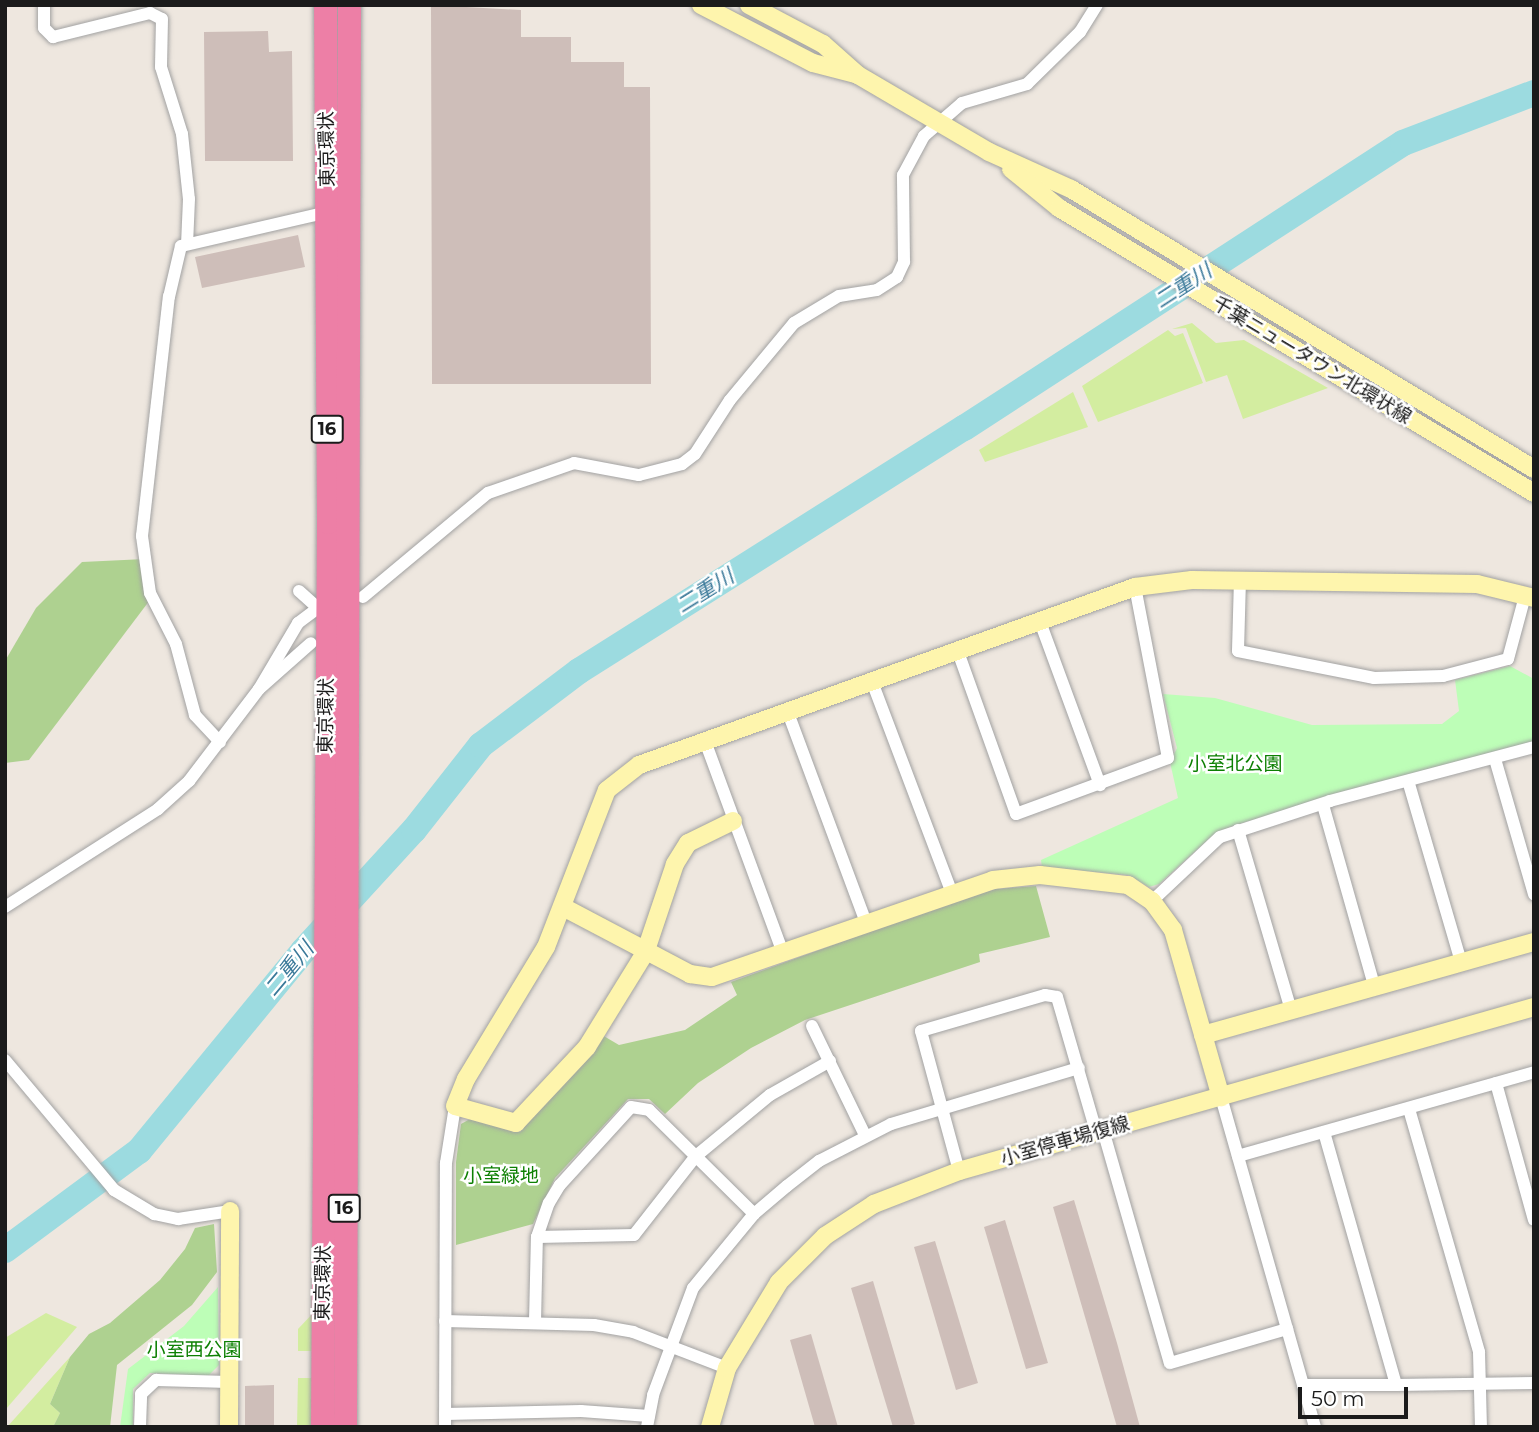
<!DOCTYPE html>
<html>
<head>
<meta charset="utf-8">
<style>
  body { margin:0 }
  #map { position:relative; width:1539px; height:1432px; overflow:hidden; background:#eee7df; font-family:Montserrat,"Noto Sans JP",sans-serif }
  div>[style] { position:absolute }
  [style*='--x'] { left:calc(var(--x)*1px); top:calc(var(--y)*1px); width:calc(var(--w)*1px); rotate:calc(var(--a)*1deg) }
  .grass>* { inset:0; background:#d3eda0 }
  .forest>* { inset:0; background:#aed190 }
  .park>* { inset:0; background:#bdfeb7 }
  .river>* { height:26px; margin:-13px; padding:0 13px; transform-origin:13px; border-radius:13px; background:#9cdbe0 }
  .building>* { inset:0; background:#cebeb9 }
  .roads { filter:drop-shadow(0 0 2px #a2a2a2) drop-shadow(0 0 2px #a2a2a2) }
  .street>* { height:12px; margin:-6px; padding:0 6px; transform-origin:6px; border-radius:6px; background:#fff }
  .secondary>* { height:18px; margin:-9px; padding:0 9px; transform-origin:9px; border-radius:9px; background:#fef5ad }
  .highway>* { height:23px; margin:-11.5px; padding:0 11.5px; transform-origin:11.5px; border-radius:11.5px; background:#ed7fa6 }
  span { translate:-50% -50%; white-space:nowrap; text-align:center; line-height:1.15; -webkit-text-stroke:5px #fff; paint-order:stroke }
  .shield-label span { padding:2px 5px; background:#fff; border:2px solid; border-radius:5px; -webkit-text-stroke-width:0 }
  .shield-label { font-size:18px; color:#1b1b1b; font-weight:700 }
  .street-label { font-size:19px; color:#1b1b1b }
  .park-label { font-size:19px; color:#0d8003 }
  .water-label { font-size:21px; color:#3a7999; font-style:italic }
  .frame { position:absolute; inset:0; border:7px solid #1b1b1b; pointer-events:none }
  .scale { position:absolute; left:1298px; top:1387px; width:110px; height:32px; box-sizing:border-box; border:4px solid #1b1b1b; border-top:0; padding-left:9px; font-size:21px; line-height:24px; white-space:nowrap; color:#1b1b1b; -webkit-text-stroke:5px #fff; paint-order:stroke }
</style>
</head>
<body>
<div id="map">
  <div class="grass">
    <div style="clip-path:polygon(1192px 323px,1216px 343px,1244px 340px,1328px 388px,1243px 419px,1227px 375px,1206px 382px,1186px 328px,1172px 329px)"></div>
    <div style="clip-path:polygon(1168px 330px,1175px 336px,1183px 333px,1203px 383px,1098px 422px,1082px 386px)"></div>
    <div style="clip-path:polygon(1073px 392px,1088px 427px,985px 462px,979px 450px)"></div>
    <div style="clip-path:polygon(316px 1310px,317px 1351px,298px 1351px,298px 1329px)"></div>
    <div style="clip-path:polygon(46px 1313px,77px 1327px,6px 1409px,5px 1338px)"></div>
    <div style="clip-path:polygon(70px 1357px,50px 1404px,60px 1413px,53px 1427px,7px 1427px)"></div>
    <div style="clip-path:polygon(298px 1378px,316px 1378px,316px 1427px,297px 1427px)"></div>
  </div>
  <div class="forest">
    <div style="clip-path:polygon(145px 559px,156px 592px,29px 760px,5px 763px,5px 661px,36px 608px,82px 562px)"></div>
    <div style="clip-path:polygon(1036px 886px,1050px 937px,979px 954px,980px 962px,805px 1020px,751px 1048px,698px 1083px,665px 1114px,649px 1099px,628px 1099px,555px 1178px,533px 1224px,456px 1245px,456px 1162px,461px 1124px,470px 1119px,520px 1132px,602px 1035px,619px 1045px,685px 1030px,737px 995px,731px 982px,954px 901px,996px 889px)"></div>
    <div style="clip-path:polygon(214px 1224px,217px 1272px,192px 1305px,117px 1365px,110px 1427px,53px 1427px,60px 1413px,50px 1404px,70px 1357px,89px 1334px,110px 1323px,160px 1280px,185px 1249px,195px 1228px)"></div>
  </div>
  <div class="park">
    <div style="clip-path:polygon(1510px 666px,1534px 679px,1534px 742px,1235px 825px,1211px 837px,1159px 884px,1149px 887px,1128px 875px,1042px 867px,1041px 860px,1178px 798px,1170px 762px,1177px 748px,1163px 694px,1215px 698px,1312px 725px,1442px 724px,1459px 711px,1455px 680px)"></div>
    <div style="clip-path:polygon(218px 1287px,219px 1365px,208px 1376px,150px 1373px,133px 1389px,133px 1427px,120px 1427px,128px 1369px,184px 1326px)"></div>
  </div>
  <div class="river">
    <div style="--x:5;--y:1250;--w:167;--a:-36.5"></div>
    <div style="--x:139;--y:1151;--w:259;--a:-50.6"></div>
    <div style="--x:303;--y:951;--w:164;--a:-47.5"></div>
    <div style="--x:414;--y:830;--w:108;--a:-51.8"></div>
    <div style="--x:481;--y:745;--w:123;--a:-37.1"></div>
    <div style="--x:579;--y:671;--w:455;--a:-32.3"></div>
    <div style="--x:964;--y:428;--w:523;--a:-32.99"></div>
    <div style="--x:1403;--y:143;--w:140;--a:-20.9"></div>
  </div>
  <div class="building">
    <div style="clip-path:polygon(431px 5px,521px 10px,521px 37px,571px 37px,571px 62px,624px 62px,624px 87px,650px 87px,651px 384px,432px 384px)"></div>
    <div style="clip-path:polygon(268px 31px,269px 52px,292px 51px,293px 161px,205px 161px,204px 32px)"></div>
    <div style="clip-path:polygon(298px 235px,305px 267px,202px 288px,195px 257px)"></div>
    <div style="clip-path:polygon(1074px 1200px,1117px 1343px,1140px 1427px,1117px 1427px,1053px 1207px)"></div>
    <div style="clip-path:polygon(1005px 1220px,1048px 1363px,1026px 1369px,984px 1227px)"></div>
    <div style="clip-path:polygon(935px 1241px,978px 1383px,956px 1390px,914px 1247px)"></div>
    <div style="clip-path:polygon(873px 1281px,915px 1424px,906px 1427px,893px 1427px,851px 1288px)"></div>
    <div style="clip-path:polygon(811px 1334px,838px 1427px,815px 1427px,790px 1340px)"></div>
    <div style="clip-path:polygon(274px 1385px,274px 1427px,245px 1427px,245px 1386px)"></div>
  </div>
  <div class="roads">
    <div class="street">
      <div style="--x:44;--y:5;--w:23;--a:90"></div>
      <div style="--x:44;--y:28;--w:13;--a:45"></div>
      <div style="--x:53;--y:37;--w:100;--a:-13.9"></div>
      <div style="--x:150;--y:13;--w:13;--a:27"></div>
      <div style="--x:162;--y:19;--w:48;--a:91.2"></div>
      <div style="--x:161;--y:67;--w:70;--a:72.6"></div>
      <div style="--x:182;--y:134;--w:65;--a:83.9"></div>
      <div style="--x:189;--y:199;--w:45;--a:92.5"></div>
      <div style="--x:1240;--y:579;--w:72;--a:91.6"></div>
      <div style="--x:1238;--y:651;--w:139;--a:11.2"></div>
      <div style="--x:1374;--y:678;--w:69;--a:-1.7"></div>
      <div style="--x:1443;--y:676;--w:67;--a:-14.7"></div>
      <div style="--x:1508;--y:659;--w:65;--a:-74.9"></div>
      <div style="--x:299;--y:591;--w:25;--a:42"></div>
      <div style="--x:363;--y:597;--w:163;--a:-39.8"></div>
      <div style="--x:488;--y:493;--w:91;--a:-19.2"></div>
      <div style="--x:574;--y:463;--w:66;--a:10.5"></div>
      <div style="--x:639;--y:475;--w:44;--a:-14.3"></div>
      <div style="--x:682;--y:464;--w:16;--a:-38"></div>
      <div style="--x:695;--y:454;--w:64;--a:-57.1"></div>
      <div style="--x:730;--y:400;--w:100;--a:-50.3"></div>
      <div style="--x:794;--y:323;--w:52;--a:-31"></div>
      <div style="--x:839;--y:296;--w:38;--a:-9"></div>
      <div style="--x:877;--y:290;--w:24;--a:-33"></div>
      <div style="--x:897;--y:277;--w:17;--a:-65"></div>
      <div style="--x:904;--y:262;--w:87;--a:-90.7"></div>
      <div style="--x:903;--y:175;--w:44;--a:-61.7"></div>
      <div style="--x:924;--y:136;--w:50;--a:-41"></div>
      <div style="--x:962;--y:103;--w:68;--a:-16.3"></div>
      <div style="--x:1027;--y:84;--w:74;--a:-44.5"></div>
      <div style="--x:1080;--y:32;--w:32;--a:-58"></div>
      <div style="--x:1039;--y:619;--w:177;--a:69.8"></div>
      <div style="--x:957;--y:649;--w:175;--a:70.3"></div>
      <div style="--x:1016;--y:814;--w:162;--a:-20.2"></div>
      <div style="--x:1168;--y:758;--w:174;--a:-100.9"></div>
      <div style="--x:871;--y:679;--w:227;--a:69.3"></div>
      <div style="--x:259;--y:689;--w:77;--a:-59.4"></div>
      <div style="--x:298;--y:623;--w:25;--a:-37"></div>
      <div style="--x:318;--y:608;--w:9;--a:6"></div>
      <div style="--x:787;--y:710;--w:226;--a:69.6"></div>
      <div style="--x:705;--y:741;--w:226;--a:69.8"></div>
      <div style="--x:220;--y:742;--w:37;--a:-133"></div>
      <div style="--x:195;--y:715;--w:73;--a:-105"></div>
      <div style="--x:176;--y:644;--w:57;--a:-117"></div>
      <div style="--x:150;--y:593;--w:58;--a:-98"></div>
      <div style="--x:142;--y:536;--w:241;--a:-83.6"></div>
      <div style="--x:169;--y:297;--w:52;--a:-76.8"></div>
      <div style="--x:181;--y:246;--w:151;--a:-13"></div>
      <div style="--x:1495;--y:759;--w:141;--a:73.9"></div>
      <div style="--x:1409;--y:784;--w:185;--a:73.7"></div>
      <div style="--x:1323;--y:805;--w:187;--a:74.2"></div>
      <div style="--x:1238;--y:830;--w:188;--a:73.6"></div>
      <div style="--x:1152;--y:901;--w:93;--a:-43.3"></div>
      <div style="--x:1220;--y:837;--w:116;--a:-18.1"></div>
      <div style="--x:1330;--y:801;--w:211;--a:-14.8"></div>
      <div style="--x:5;--y:907;--w:182;--a:-32.6"></div>
      <div style="--x:158;--y:809;--w:42;--a:-42.1"></div>
      <div style="--x:189;--y:781;--w:116;--a:-52.7"></div>
      <div style="--x:259;--y:689;--w:69;--a:-41.5"></div>
      <div style="--x:812;--y:1026;--w:121;--a:64.1"></div>
      <div style="--x:5;--y:1060;--w:170;--a:50"></div>
      <div style="--x:114;--y:1190;--w:47;--a:31"></div>
      <div style="--x:154;--y:1214;--w:25;--a:12"></div>
      <div style="--x:178;--y:1219;--w:53;--a:-8.7"></div>
      <div style="--x:1496;--y:1083;--w:142;--a:74.5"></div>
      <div style="--x:1221;--y:1097;--w:343;--a:74.1"></div>
      <div style="--x:1409;--y:1109;--w:253;--a:73.9"></div>
      <div style="--x:1479;--y:1352;--w:75;--a:88.5"></div>
      <div style="--x:1103;--y:1130;--w:242;--a:74"></div>
      <div style="--x:1170;--y:1363;--w:122;--a:-16.2"></div>
      <div style="--x:1324;--y:1132;--w:263;--a:74.1"></div>
      <div style="--x:1396;--y:1385;--w:138;--a:-0.8"></div>
      <div style="--x:1238;--y:1156;--w:308;--a:-15.8"></div>
      <div style="--x:959;--y:1171;--w:145;--a:-105.2"></div>
      <div style="--x:921;--y:1031;--w:129;--a:-16.2"></div>
      <div style="--x:1045;--y:995;--w:12;--a:9"></div>
      <div style="--x:1057;--y:997;--w:140;--a:73.8"></div>
      <div style="--x:537;--y:1237;--w:97;--a:-1.2"></div>
      <div style="--x:634;--y:1235;--w:100;--a:-51.9"></div>
      <div style="--x:696;--y:1156;--w:96;--a:-39.5"></div>
      <div style="--x:770;--y:1095;--w:69;--a:-29.5"></div>
      <div style="--x:445;--y:1321;--w:149;--a:1.5"></div>
      <div style="--x:594;--y:1325;--w:40;--a:10"></div>
      <div style="--x:633;--y:1332;--w:101;--a:21"></div>
      <div style="--x:535;--y:1322;--w:85;--a:-88.7"></div>
      <div style="--x:537;--y:1237;--w:36;--a:-71"></div>
      <div style="--x:549;--y:1203;--w:21;--a:-59"></div>
      <div style="--x:560;--y:1185;--w:105;--a:-47.7"></div>
      <div style="--x:631;--y:1107;--w:18;--a:9"></div>
      <div style="--x:649;--y:1110;--w:148;--a:44.7"></div>
      <div style="--x:1303;--y:1385;--w:93;--a:0"></div>
      <div style="--x:445;--y:1414;--w:136;--a:-1.3"></div>
      <div style="--x:581;--y:1411;--w:68;--a:4.2"></div>
      <div style="--x:140;--y:1427;--w:33;--a:-88"></div>
      <div style="--x:141;--y:1394;--w:21;--a:-43"></div>
      <div style="--x:156;--y:1380;--w:73;--a:1.6"></div>
      <div style="--x:445;--y:1427;--w:264;--a:-89.8"></div>
      <div style="--x:446;--y:1163;--w:58;--a:-81"></div>
      <div style="--x:647;--y:1427;--w:33;--a:-79"></div>
      <div style="--x:653;--y:1395;--w:114;--a:-69.5"></div>
      <div style="--x:693;--y:1288;--w:96;--a:-50.5"></div>
      <div style="--x:754;--y:1214;--w:43;--a:-40.3"></div>
      <div style="--x:787;--y:1186;--w:41;--a:-38"></div>
      <div style="--x:819;--y:1161;--w:81;--a:-27.2"></div>
      <div style="--x:891;--y:1124;--w:196;--a:-16.6"></div>
    </div>
    <div class="secondary">
      <div style="--x:701;--y:5;--w:126;--a:27.4"></div>
      <div style="--x:813;--y:63;--w:43;--a:14.7"></div>
      <div style="--x:749;--y:5;--w:84;--a:27.8"></div>
      <div style="--x:823;--y:44;--w:47;--a:41.5"></div>
      <div style="--x:858;--y:75;--w:152;--a:30.4"></div>
      <div style="--x:989;--y:152;--w:90;--a:24.3"></div>
      <div style="--x:1071;--y:189;--w:541;--a:31.16"></div>
      <div style="--x:1011;--y:169;--w:62;--a:39.1"></div>
      <div style="--x:1059;--y:208;--w:554;--a:30.96"></div>
      <div style="--x:733;--y:821;--w:50;--a:153.9"></div>
      <div style="--x:688;--y:843;--w:25;--a:122"></div>
      <div style="--x:675;--y:864;--w:94;--a:108.6"></div>
      <div style="--x:645;--y:953;--w:110;--a:121.7"></div>
      <div style="--x:587;--y:1047;--w:104;--a:133.1"></div>
      <div style="--x:516;--y:1123;--w:63;--a:-164.4"></div>
      <div style="--x:455;--y:1106;--w:29;--a:-68"></div>
      <div style="--x:466;--y:1079;--w:154;--a:-58.8"></div>
      <div style="--x:546;--y:947;--w:168;--a:-68.8"></div>
      <div style="--x:607;--y:790;--w:41;--a:-38"></div>
      <div style="--x:639;--y:765;--w:527;--a:-19.74"></div>
      <div style="--x:1135;--y:587;--w:57;--a:-7"></div>
      <div style="--x:1192;--y:580;--w:285;--a:0.8"></div>
      <div style="--x:1477;--y:584;--w:59;--a:13.8"></div>
      <div style="--x:563;--y:907;--w:144;--a:27.8"></div>
      <div style="--x:690;--y:974;--w:22;--a:8"></div>
      <div style="--x:712;--y:977;--w:297;--a:-19"></div>
      <div style="--x:993;--y:880;--w:47;--a:-6.1"></div>
      <div style="--x:1040;--y:875;--w:89;--a:6.5"></div>
      <div style="--x:1128;--y:885;--w:29;--a:34"></div>
      <div style="--x:1152;--y:901;--w:36;--a:54"></div>
      <div style="--x:1173;--y:930;--w:174;--a:74"></div>
      <div style="--x:1203;--y:1035;--w:344;--a:-15.7"></div>
      <div style="--x:229;--y:1427;--w:216;--a:-89.7"></div>
      <div style="--x:710;--y:1427;--w:61;--a:-73.9"></div>
      <div style="--x:727;--y:1368;--w:100;--a:-58.8"></div>
      <div style="--x:779;--y:1282;--w:65;--a:-45"></div>
      <div style="--x:825;--y:1236;--w:59;--a:-33.1"></div>
      <div style="--x:874;--y:1204;--w:91;--a:-21.2"></div>
      <div style="--x:959;--y:1171;--w:598;--a:-15.92"></div>
    </div>
    <div class="highway">
      <div style="--x:322;--y:1427;--w:905;--a:-89.62"></div>
      <div style="--x:328;--y:522;--w:517;--a:-90.33"></div>
      <div style="--x:345;--y:1427;--w:1422;--a:-89.84"></div>
    </div>
  </div>
  <div class="shield-label">
    <span style="left:327px;top:429px">16</span>
    <span style="left:344px;top:1208px">16</span>
  </div>
  <div class="street-label">
    <span style="left:327px;top:149px;rotate:-91deg">東京環状</span>
    <span style="left:1312px;top:360px;rotate:31deg">千葉ニュータウン北環状線</span>
    <span style="left:326px;top:716px;rotate:-89deg">東京環状</span>
    <span style="left:1065px;top:1141px;rotate:-16deg">小室停車場復線</span>
    <span style="left:323px;top:1283px;rotate:-89deg">東京環状</span>
  </div>
  <div class="park-label">
    <span style="left:1235px;top:764px">小室北公園</span>
    <span style="left:501px;top:1176px">小室緑地</span>
    <span style="left:194px;top:1350px">小室西公園</span>
  </div>
  <div class="water-label">
    <span style="left:1183px;top:286px;rotate:-33deg">二重川</span>
    <span style="left:705px;top:591px;rotate:-32deg">二重川</span>
    <span style="left:289px;top:969px;rotate:-50deg">二重川</span>
  </div>
  <div class="frame"></div>
  <div class="scale">50 m</div>
</div>
</body>
</html>
